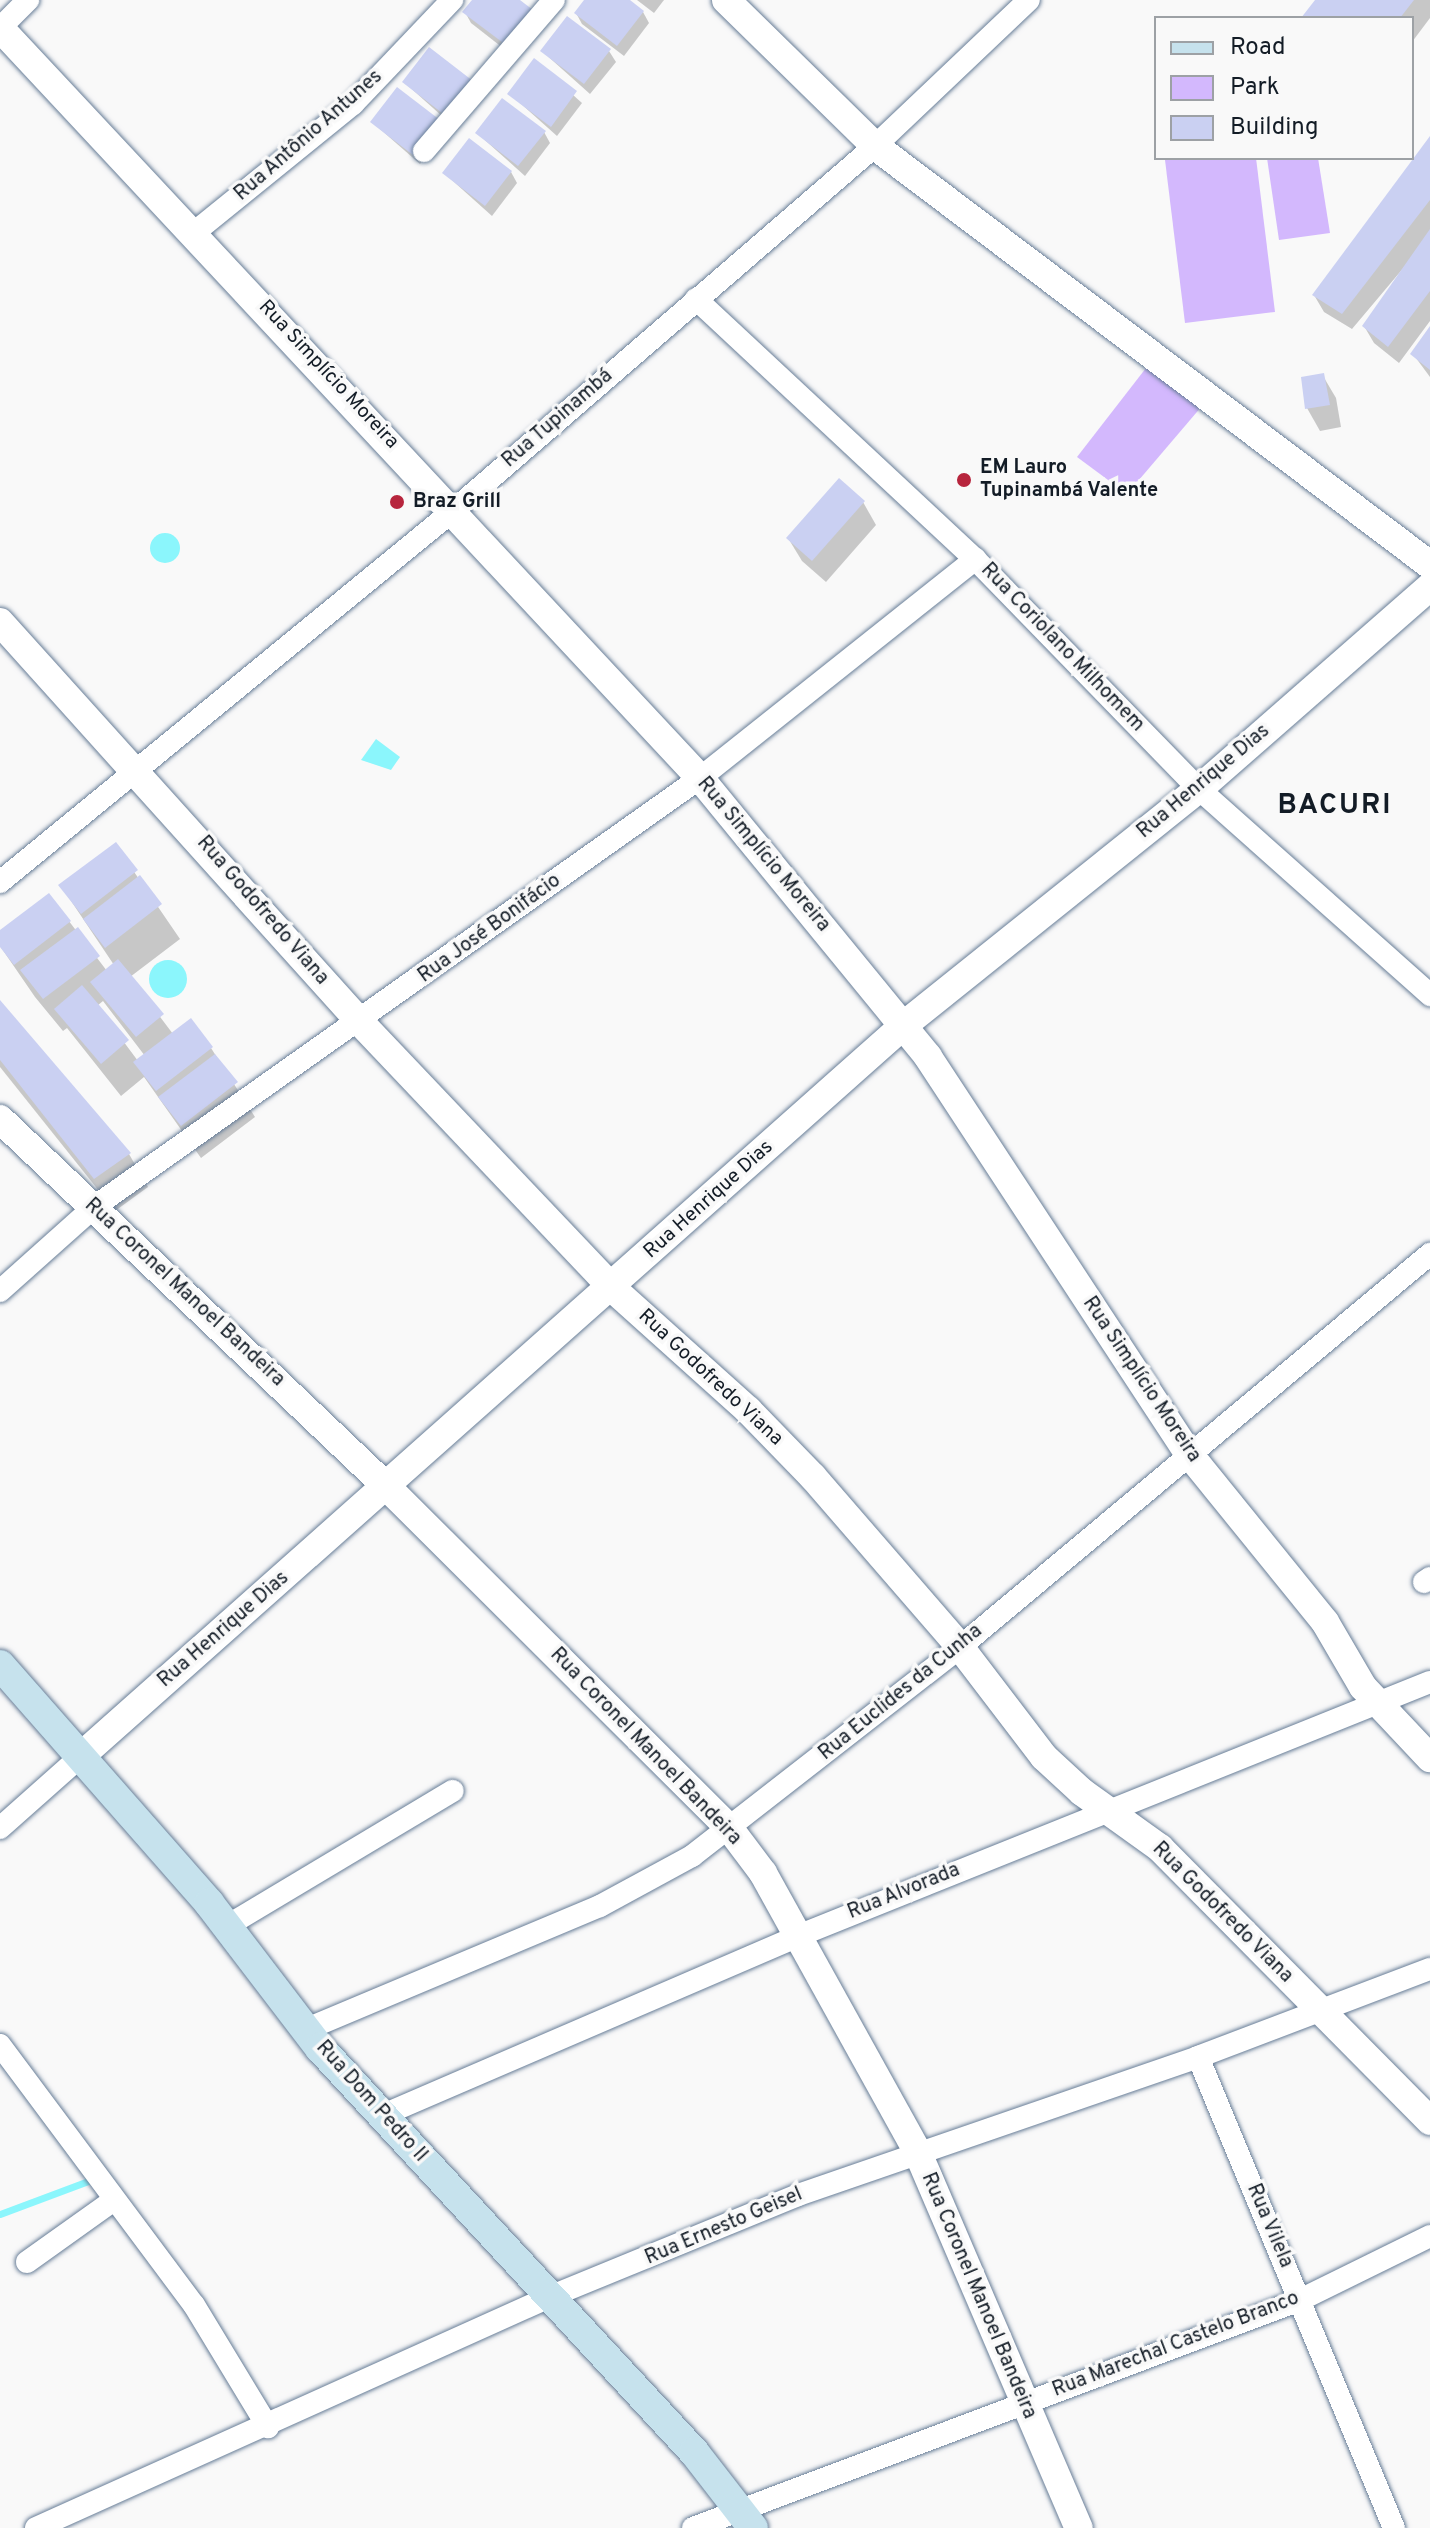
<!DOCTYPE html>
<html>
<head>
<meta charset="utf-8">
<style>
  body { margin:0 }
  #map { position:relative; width:1430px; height:2528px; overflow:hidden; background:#f9f9f9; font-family:Overpass,sans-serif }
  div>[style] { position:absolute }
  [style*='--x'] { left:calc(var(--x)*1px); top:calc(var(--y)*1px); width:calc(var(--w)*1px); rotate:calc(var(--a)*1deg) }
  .green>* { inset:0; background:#d3b8fd }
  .water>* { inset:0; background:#8bf6fc }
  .round { border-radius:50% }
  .shadow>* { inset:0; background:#0003 }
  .stream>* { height:7px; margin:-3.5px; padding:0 3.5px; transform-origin:3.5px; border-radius:3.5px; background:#8bf6fc }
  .building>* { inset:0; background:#cad0f2 }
  .roads { filter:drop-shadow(0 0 2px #677d97) drop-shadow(0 0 2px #677d97) }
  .minor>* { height:22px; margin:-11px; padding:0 11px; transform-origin:11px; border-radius:11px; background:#fff }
  .tertiary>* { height:28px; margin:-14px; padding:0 14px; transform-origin:14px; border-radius:14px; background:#fff }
  .secondary>* { height:30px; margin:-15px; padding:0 15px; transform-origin:15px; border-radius:15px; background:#c6e2ed }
  .dots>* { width:22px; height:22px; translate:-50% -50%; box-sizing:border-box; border:4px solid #f9f9f9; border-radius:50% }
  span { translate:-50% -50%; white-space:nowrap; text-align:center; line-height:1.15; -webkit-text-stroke:7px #f9f9f9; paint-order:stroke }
  .street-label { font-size:20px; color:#131c26 }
  .poi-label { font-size:20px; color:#131c26; font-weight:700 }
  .left { translate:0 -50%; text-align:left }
  .district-label { font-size:28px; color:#131c26; font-weight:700; letter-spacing:2px }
  .legend { position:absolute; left:1154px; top:16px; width:260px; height:144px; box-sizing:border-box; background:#f9f9f9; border:2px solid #9da1a5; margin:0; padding:10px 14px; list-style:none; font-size:24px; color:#131c26 }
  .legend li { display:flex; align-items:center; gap:16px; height:40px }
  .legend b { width:40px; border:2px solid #9da1a5 }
</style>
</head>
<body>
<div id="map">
  <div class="green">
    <div style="clip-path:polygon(1256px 158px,1275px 312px,1185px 323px,1165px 160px)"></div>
    <div style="clip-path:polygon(1267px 158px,1318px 158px,1330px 233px,1279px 240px)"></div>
    <div style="clip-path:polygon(1146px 368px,1202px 406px,1127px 494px,1077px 457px)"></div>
  </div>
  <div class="water">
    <div class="round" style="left:150px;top:533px;width:30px;height:30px"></div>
    <div style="clip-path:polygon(376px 739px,400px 757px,391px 770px,361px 760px)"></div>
    <div class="round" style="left:149px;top:960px;width:38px;height:38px"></div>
  </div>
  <div class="shadow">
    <div style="clip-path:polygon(474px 0,516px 0,512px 55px,471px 23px,465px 12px)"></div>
    <div style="clip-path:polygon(586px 0,627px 0,643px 12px,649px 23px,624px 56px,582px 24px,576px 13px)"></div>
    <div style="clip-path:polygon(637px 0,664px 0,654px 13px)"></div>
    <div style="clip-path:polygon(1317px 0,1430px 0,1430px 18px,1412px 42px,1412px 18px,1304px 18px)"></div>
    <div style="clip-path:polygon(430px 50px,452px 125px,405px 83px)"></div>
    <div style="clip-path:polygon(609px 51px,616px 62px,590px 94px,543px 52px)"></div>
    <div style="clip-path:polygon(535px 61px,582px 103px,557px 136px,510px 94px)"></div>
    <div style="clip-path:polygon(372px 122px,445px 132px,420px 164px)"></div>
    <div style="clip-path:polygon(544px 132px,550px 143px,525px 176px,478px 134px)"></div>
    <div style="clip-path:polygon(1430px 139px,1430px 321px,1399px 363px,1374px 343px,1364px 326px,1411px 259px,1352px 329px,1324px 312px,1314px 295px)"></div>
    <div style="clip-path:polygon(511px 172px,517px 183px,492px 216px,444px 173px)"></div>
    <div style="clip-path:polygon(1430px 330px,1430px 377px,1413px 354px)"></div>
    <div style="clip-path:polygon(1323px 376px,1336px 398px,1341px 427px,1320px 431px,1307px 408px)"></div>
    <div style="clip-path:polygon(863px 502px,876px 525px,826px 582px,802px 561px,788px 538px)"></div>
    <div style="clip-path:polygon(evenodd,115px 844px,180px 939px,130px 977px,173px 1034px,211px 1048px,255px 1117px,201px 1158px,144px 1077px,121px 1096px,67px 1028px,63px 1031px,35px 997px,0 946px,0 933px,49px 895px,107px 971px,114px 965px,61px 886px,115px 844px,103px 1001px,145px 1056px,138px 1061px,97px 1006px,103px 1001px)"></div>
    <div style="clip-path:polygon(0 1003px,129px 1154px,148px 1187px,115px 1211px,0 1067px)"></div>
  </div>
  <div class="stream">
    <div style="--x:0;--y:2214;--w:97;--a:-20.5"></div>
  </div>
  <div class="building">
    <div style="clip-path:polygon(472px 0,520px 0,533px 10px,506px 45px,462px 12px)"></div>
    <div style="clip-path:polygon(584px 0,630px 0,644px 11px,617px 46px,574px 13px)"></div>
    <div style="clip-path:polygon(1315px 0,1414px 0,1400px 18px,1301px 18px)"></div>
    <div style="clip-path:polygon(567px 16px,611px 49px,584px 84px,540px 51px)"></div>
    <div style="clip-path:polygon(429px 47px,473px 81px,446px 116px,402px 82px)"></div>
    <div style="clip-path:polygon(534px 58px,577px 91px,551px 127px,507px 94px)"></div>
    <div style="clip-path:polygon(397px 87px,440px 120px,413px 155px,370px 122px)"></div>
    <div style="clip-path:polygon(502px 98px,546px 131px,518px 166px,475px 133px)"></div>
    <div style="clip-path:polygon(1430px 136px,1430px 200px,1342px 314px,1312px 295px)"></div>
    <div style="clip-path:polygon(469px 138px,512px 171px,485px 206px,442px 173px)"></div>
    <div style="clip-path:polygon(1430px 229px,1430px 291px,1388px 347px,1362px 326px)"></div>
    <div style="clip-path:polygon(1430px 326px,1430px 370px,1410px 354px)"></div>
    <div style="clip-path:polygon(1324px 373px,1330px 405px,1305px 409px,1301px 377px)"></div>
    <div style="clip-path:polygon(839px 478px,865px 501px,812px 561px,786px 538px)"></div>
    <div style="clip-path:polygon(116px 842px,138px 870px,81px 914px,58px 885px)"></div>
    <div style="clip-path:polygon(140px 875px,162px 904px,105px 948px,83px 919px)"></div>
    <div style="clip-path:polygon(49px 893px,71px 921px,14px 965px,0 947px,0 930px)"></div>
    <div style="clip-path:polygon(78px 927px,100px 956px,43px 999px,20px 970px)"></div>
    <div style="clip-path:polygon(118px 959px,164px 1014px,136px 1037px,90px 982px)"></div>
    <div style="clip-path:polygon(82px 985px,129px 1040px,101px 1064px,54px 1009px)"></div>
    <div style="clip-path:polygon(0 1000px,131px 1153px,94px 1179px,0 1060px)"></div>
    <div style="clip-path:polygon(191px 1018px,213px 1047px,156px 1091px,133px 1062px)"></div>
    <div style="clip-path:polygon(215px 1054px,238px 1082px,181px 1126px,158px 1097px)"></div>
  </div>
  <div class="roads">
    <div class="minor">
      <div style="--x:0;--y:28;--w:40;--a:-45"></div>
      <div style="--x:424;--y:151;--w:199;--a:-49.3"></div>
      <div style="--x:195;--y:232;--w:203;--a:-39"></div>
      <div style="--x:353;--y:104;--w:144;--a:-46.4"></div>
      <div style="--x:696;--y:299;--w:381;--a:43"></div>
      <div style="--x:975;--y:559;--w:321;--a:45.8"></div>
      <div style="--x:1199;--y:789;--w:310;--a:41.7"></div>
      <div style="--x:0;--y:882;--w:587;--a:-39.33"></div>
      <div style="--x:454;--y:510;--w:557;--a:-40.85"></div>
      <div style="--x:875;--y:146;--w:212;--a:-43.5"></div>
      <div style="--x:0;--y:1291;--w:126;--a:-41.8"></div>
      <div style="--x:94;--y:1207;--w:742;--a:-35.3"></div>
      <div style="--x:700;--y:778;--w:352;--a:-38.5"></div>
      <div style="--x:1424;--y:1582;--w:7;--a:-34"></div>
      <div style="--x:0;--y:1828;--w:108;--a:-41.6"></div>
      <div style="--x:227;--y:1926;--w:263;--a:-30.9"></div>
      <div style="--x:307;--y:2029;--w:318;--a:-22.8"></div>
      <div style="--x:600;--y:1906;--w:105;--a:-28.5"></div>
      <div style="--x:692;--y:1856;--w:340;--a:-37.9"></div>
      <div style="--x:960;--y:1647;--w:613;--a:-39.9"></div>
      <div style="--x:0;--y:2045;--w:324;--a:53.3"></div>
      <div style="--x:194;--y:2305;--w:143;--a:58.8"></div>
      <div style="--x:1198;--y:2057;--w:510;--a:67.41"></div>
      <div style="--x:383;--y:2115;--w:452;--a:-23.3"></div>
      <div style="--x:798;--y:1936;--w:681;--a:-21.9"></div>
      <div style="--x:27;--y:2262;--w:107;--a:-35.5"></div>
      <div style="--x:36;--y:2528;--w:560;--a:-24.23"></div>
      <div style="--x:547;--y:2298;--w:271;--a:-22.3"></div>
      <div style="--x:798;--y:2195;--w:423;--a:-19"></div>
      <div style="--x:1198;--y:2057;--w:248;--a:-20.8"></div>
      <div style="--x:693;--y:2528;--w:648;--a:-20.59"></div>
      <div style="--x:1300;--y:2300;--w:145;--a:-26.2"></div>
    </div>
    <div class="tertiary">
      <div style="--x:726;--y:0;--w:209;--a:44.4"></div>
      <div style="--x:875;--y:146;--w:695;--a:37.05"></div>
      <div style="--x:0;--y:28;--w:1026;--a:46.97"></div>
      <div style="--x:700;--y:778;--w:360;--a:50.7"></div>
      <div style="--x:928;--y:1057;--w:475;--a:56.7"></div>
      <div style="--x:1189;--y:1454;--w:216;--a:51"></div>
      <div style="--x:1325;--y:1622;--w:75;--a:59.7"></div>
      <div style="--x:1363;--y:1687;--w:98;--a:46.7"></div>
      <div style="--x:0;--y:622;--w:538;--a:48.01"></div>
      <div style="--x:360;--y:1022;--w:366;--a:46.5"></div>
      <div style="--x:612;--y:1288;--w:183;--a:41.9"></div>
      <div style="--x:748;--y:1410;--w:93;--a:45.9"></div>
      <div style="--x:813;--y:1477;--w:225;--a:49.1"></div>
      <div style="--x:960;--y:1647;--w:138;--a:52.6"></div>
      <div style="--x:1044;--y:1757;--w:52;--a:42.6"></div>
      <div style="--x:1082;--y:1792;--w:96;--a:35.7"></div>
      <div style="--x:1160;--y:1848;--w:384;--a:45.3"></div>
      <div style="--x:0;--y:1119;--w:534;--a:43.56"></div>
      <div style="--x:387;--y:1487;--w:484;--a:44.9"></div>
      <div style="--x:730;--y:1829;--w:55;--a:53.1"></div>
      <div style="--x:763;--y:1873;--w:320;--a:61"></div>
      <div style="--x:918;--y:2153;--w:408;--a:66.8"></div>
      <div style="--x:81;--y:1756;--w:1101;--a:-41.61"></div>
      <div style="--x:904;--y:1025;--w:378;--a:-38.7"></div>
      <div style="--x:1199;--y:789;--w:307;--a:-41.2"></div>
    </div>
    <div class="secondary">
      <div style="--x:0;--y:1665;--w:317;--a:48.7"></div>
      <div style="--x:209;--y:1903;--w:183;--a:52.6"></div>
      <div style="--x:320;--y:2048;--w:551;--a:47.21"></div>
      <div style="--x:694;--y:2452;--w:96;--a:52.2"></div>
    </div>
  </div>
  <div class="dots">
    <div style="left:964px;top:480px;background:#b7253d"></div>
    <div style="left:397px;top:502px;background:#b7253d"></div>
  </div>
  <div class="street-label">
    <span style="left:309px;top:136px;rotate:-41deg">Rua Antônio Antunes</span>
    <span style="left:328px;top:375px;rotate:47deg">Rua Simplício Moreira</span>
    <span style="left:558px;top:419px;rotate:-41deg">Rua Tupinambá</span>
    <span style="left:1062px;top:648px;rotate:46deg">Rua Coriolano Milhomem</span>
    <span style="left:1204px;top:782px;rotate:-40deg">Rua Henrique Dias</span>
    <span style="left:763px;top:855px;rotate:50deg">Rua Simplício Moreira</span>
    <span style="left:262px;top:911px;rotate:49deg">Rua Godofredo Viana</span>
    <span style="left:490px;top:929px;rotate:-36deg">Rua José Bonifácio</span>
    <span style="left:709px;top:1200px;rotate:-42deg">Rua Henrique Dias</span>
    <span style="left:184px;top:1293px;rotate:43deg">Rua Coronel Manoel Bandeira</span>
    <span style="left:710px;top:1378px;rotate:43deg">Rua Godofredo Viana</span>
    <span style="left:1141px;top:1380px;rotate:56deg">Rua Simplício Moreira</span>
    <span style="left:224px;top:1630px;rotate:-41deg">Rua Henrique Dias</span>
    <span style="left:901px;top:1693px;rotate:-39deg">Rua Euclides da Cunha</span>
    <span style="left:645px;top:1747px;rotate:46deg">Rua Coronel Manoel Bandeira</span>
    <span style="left:904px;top:1892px;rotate:-22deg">Rua Alvorada</span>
    <span style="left:1222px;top:1913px;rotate:45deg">Rua Godofredo Viana</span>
    <span style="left:371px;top:2102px;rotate:48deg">Rua Dom Pedro II</span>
    <span style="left:1269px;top:2226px;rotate:67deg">Rua Vilela</span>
    <span style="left:724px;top:2227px;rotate:-23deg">Rua Ernesto Geisel</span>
    <span style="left:978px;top:2296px;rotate:67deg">Rua Coronel Manoel Bandeira</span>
    <span style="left:1176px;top:2345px;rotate:-21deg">Rua Marechal Castelo Branco</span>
  </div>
  <div class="poi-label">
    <span class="left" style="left:980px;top:480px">EM Lauro<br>Tupinambá Valente</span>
    <span class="left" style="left:413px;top:502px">Braz Grill</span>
  </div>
  <div class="district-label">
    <span style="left:1335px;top:806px">BACURI</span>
  </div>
  <ul class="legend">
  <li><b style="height:10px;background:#c6e2ed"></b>Road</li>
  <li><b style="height:22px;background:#d3b8fd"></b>Park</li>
  <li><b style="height:22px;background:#cad0f2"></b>Building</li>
  </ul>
</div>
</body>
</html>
